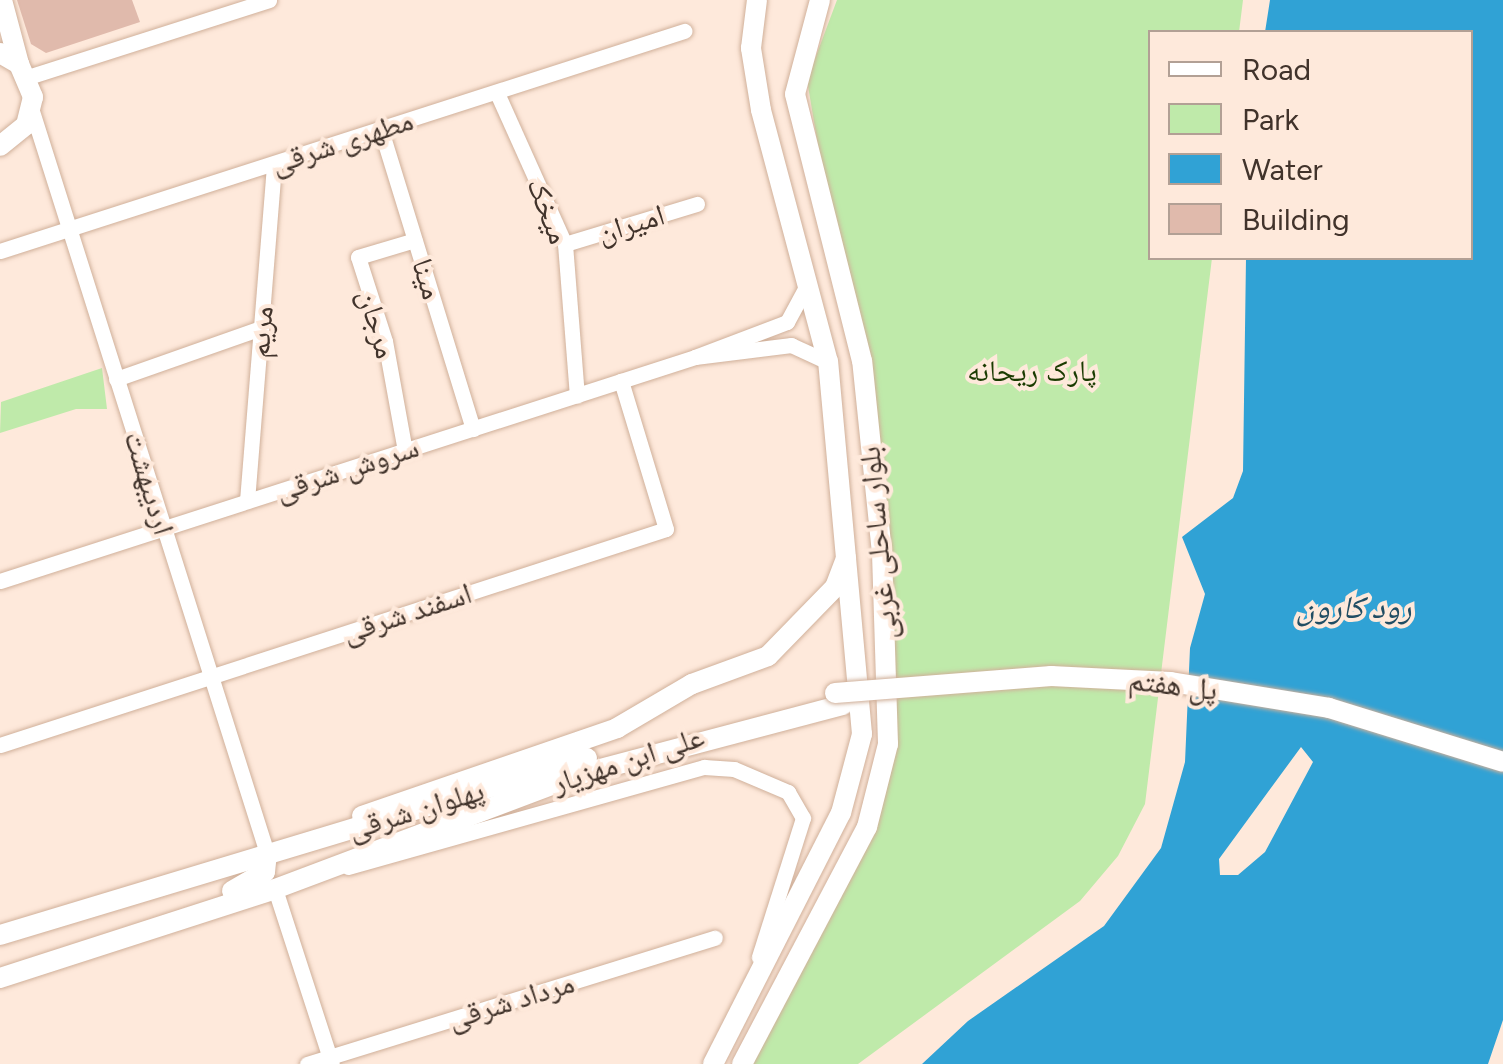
<!DOCTYPE html>
<html>
<head>
<meta charset="utf-8">
<style>
  body { margin:0 }
  #map { position:relative; width:1503px; height:1064px; overflow:hidden; background:#fee9db; font-family:Figtree,"Noto Naskh Arabic",sans-serif }
  div>[style] { position:absolute }
  [style*='--x'] { left:calc(var(--x)*1px); top:calc(var(--y)*1px); width:calc(var(--w)*1px); rotate:calc(var(--a)*1deg) }
  .green>* { inset:0; background:#bfeaaa }
  .water>* { inset:0; background:#30a2d5 }
  .building>* { inset:0; background:#e0baac }
  .roads { filter:drop-shadow(0 0 2px #d0b09a) drop-shadow(0 0 2px #d0b09a) }
  .minor>* { height:15px; margin:-7.5px; padding:0 7.5px; transform-origin:7.5px; border-radius:7.5px; background:#fff }
  .major>* { height:20px; margin:-10px; padding:0 10px; transform-origin:10px; border-radius:10px; background:#fff }
  .bridges { filter:drop-shadow(0 0 2px #d0b09a) drop-shadow(0 0 2px #d0b09a) }
  .major-bridge>* { height:20px; margin:-10px; padding:0 10px; transform-origin:10px; border-radius:10px; background:#fff }
  span { translate:-50% -50%; white-space:nowrap; text-align:center; line-height:1.15; -webkit-text-stroke:8px #fee9db; paint-order:stroke }
  .street-label { font-size:30px; color:#41332b }
  .park-label { font-size:30px; color:#1a3b00 }
  .water-label { font-size:32px; color:#214d63; font-style:italic }
  .legend { position:absolute; left:1148px; top:30px; width:325px; height:230px; box-sizing:border-box; background:#fee9db; border:2px solid #b2a095; margin:0; padding:12px 18px; list-style:none; font-size:30px; color:#41332b }
  .legend li { display:flex; align-items:center; gap:20px; height:50px }
  .legend b { width:50px; border:2px solid #b2a095 }
</style>
</head>
<body>
<div id="map">
  <div class="green">
    <div style="clip-path:polygon(837px 0,1243px 0,1239px 32px,1150px 32px,1150px 258px,1212px 258px,1145px 804px,1118px 856px,1080px 901px,858px 1064px,749px 1064px,881px 795px,886px 553px,807px 80px)"></div>
    <div style="clip-path:polygon(102px 368px,107px 409px,76px 409px,0 433px,1px 402px)"></div>
  </div>
  <div class="water">
    <div style="clip-path:polygon(evenodd,1270px 0,1503px 0,1503px 1020px,1488px 1064px,922px 1064px,968px 1021px,1104px 926px,1161px 848px,1185px 762px,1190px 648px,1205px 594px,1182px 537px,1233px 498px,1243px 471px,1246px 258px,1470px 258px,1470px 32px,1265px 32px,1270px 0,1301px 747px,1313px 762px,1265px 852px,1238px 875px,1220px 875px,1219px 859px,1301px 747px)"></div>
  </div>
  <div class="building">
    <div style="clip-path:polygon(17px 0,132px 0,140px 22px,46px 53px,31px 44px)"></div>
  </div>
  <div class="roads">
    <div class="minor">
      <div style="--x:28;--y:77;--w:253;--a:-17.7"></div>
      <div style="--x:497;--y:93;--w:166;--a:65.8"></div>
      <div style="--x:565;--y:244;--w:152;--a:85.5"></div>
      <div style="--x:32;--y:111;--w:778;--a:72.43"></div>
      <div style="--x:381;--y:130;--w:313;--a:72.9"></div>
      <div style="--x:565;--y:244;--w:138;--a:-16.9"></div>
      <div style="--x:0;--y:251;--w:719;--a:-17.83"></div>
      <div style="--x:807;--y:285;--w:42;--a:118.4"></div>
      <div style="--x:787;--y:322;--w:98;--a:159.2"></div>
      <div style="--x:695;--y:357;--w:97;--a:-7.1"></div>
      <div style="--x:791;--y:345;--w:41;--a:24.7"></div>
      <div style="--x:116;--y:379;--w:154;--a:-19.4"></div>
      <div style="--x:405;--y:451;--w:112;--a:-100.3"></div>
      <div style="--x:385;--y:341;--w:88;--a:-107.8"></div>
      <div style="--x:358;--y:257;--w:59;--a:-16.6"></div>
      <div style="--x:247;--y:501;--w:338;--a:-85.4"></div>
      <div style="--x:0;--y:581;--w:730;--a:-17.86"></div>
      <div style="--x:0;--y:745;--w:700;--a:-17.97"></div>
      <div style="--x:666;--y:529;--w:155;--a:-106.9"></div>
      <div style="--x:348;--y:867;--w:370;--a:-15.7"></div>
      <div style="--x:704;--y:767;--w:30;--a:4"></div>
      <div style="--x:734;--y:769;--w:59;--a:23.1"></div>
      <div style="--x:788;--y:792;--w:30;--a:60"></div>
      <div style="--x:803;--y:818;--w:146;--a:107.6"></div>
      <div style="--x:275;--y:889;--w:184;--a:72"></div>
      <div style="--x:307;--y:1064;--w:427;--a:-17.2"></div>
    </div>
    <div class="major">
      <div style="--x:2;--y:0;--w:66;--a:75.1"></div>
      <div style="--x:0;--y:53;--w:22;--a:30"></div>
      <div style="--x:19;--y:64;--w:36;--a:67"></div>
      <div style="--x:33;--y:97;--w:29;--a:104"></div>
      <div style="--x:26;--y:125;--w:33;--a:141"></div>
      <div style="--x:362;--y:816;--w:270;--a:-19"></div>
      <div style="--x:617;--y:728;--w:87;--a:-30.4"></div>
      <div style="--x:692;--y:684;--w:81;--a:-20.2"></div>
      <div style="--x:768;--y:656;--w:96;--a:-45.8"></div>
      <div style="--x:835;--y:587;--w:31;--a:-69"></div>
      <div style="--x:232;--y:891;--w:38;--a:-30"></div>
      <div style="--x:265;--y:872;--w:19;--a:-84"></div>
      <div style="--x:0;--y:935;--w:613;--a:-16.78"></div>
      <div style="--x:0;--y:978;--w:289;--a:-17.9"></div>
      <div style="--x:275;--y:889;--w:327;--a:-20.6"></div>
      <div style="--x:581;--y:774;--w:271;--a:-14.8"></div>
      <div style="--x:713;--y:1064;--w:282;--a:-63"></div>
      <div style="--x:841;--y:813;--w:82;--a:-75.1"></div>
      <div style="--x:862;--y:734;--w:374;--a:-95.2"></div>
      <div style="--x:828;--y:362;--w:261;--a:-104.9"></div>
      <div style="--x:761;--y:110;--w:63;--a:-99.2"></div>
      <div style="--x:751;--y:48;--w:48;--a:-82.9"></div>
      <div style="--x:742;--y:1064;--w:268;--a:-62.2"></div>
      <div style="--x:867;--y:827;--w:86;--a:-75.8"></div>
      <div style="--x:888;--y:744;--w:191;--a:-91.8"></div>
      <div style="--x:882;--y:553;--w:193;--a:-95.9"></div>
      <div style="--x:862;--y:361;--w:275;--a:-104.1"></div>
      <div style="--x:795;--y:94;--w:97;--a:-75.1"></div>
    </div>
  </div>
  <div class="bridges">
    <div class="major-bridge">
      <div style="--x:835;--y:693;--w:217;--a:-4.5"></div>
      <div style="--x:1051;--y:676;--w:120;--a:2.9"></div>
      <div style="--x:1171;--y:682;--w:160;--a:9.3"></div>
      <div style="--x:1329;--y:708;--w:182;--a:17.2"></div>
    </div>
  </div>
  <div class="street-label">
    <span style="left:342px;top:142px;rotate:-18deg">مطهری شرقی</span>
    <span style="left:548px;top:211px;rotate:69deg">میخک</span>
    <span style="left:631px;top:224px;rotate:-17deg">امیران</span>
    <span style="left:427px;top:279px;rotate:73deg">مینا</span>
    <span style="left:377px;top:324px;rotate:74deg">مرجان</span>
    <span style="left:261px;top:332px;rotate:-85deg">مریم</span>
    <span style="left:347px;top:469px;rotate:-18deg">سروش شرقی</span>
    <span style="left:149px;top:483px;rotate:73deg">اردیبهشت</span>
    <span style="left:878px;top:543px;rotate:-95deg">بلوار ساحلی غربی</span>
    <span style="left:407px;top:613px;rotate:-18deg">اسفند شرقی</span>
    <span style="left:1173px;top:685px;rotate:7deg">پل هفتم</span>
    <span style="left:628px;top:760px;rotate:-18deg">علی ابن مهزیار</span>
    <span style="left:416px;top:810px;rotate:-17deg">پهلوان شرقی</span>
    <span style="left:511px;top:1001px;rotate:-17deg">مرداد شرقی</span>
  </div>
  <div class="park-label">
    <span style="left:1032px;top:371px">پارک ریحانه</span>
  </div>
  <div class="water-label">
    <span style="left:1354px;top:607px">رود کارون</span>
  </div>
  <ul class="legend">
  <li><b style="height:12px;background:#fff"></b>Road</li>
  <li><b style="height:28px;background:#bfeaaa"></b>Park</li>
  <li><b style="height:28px;background:#30a2d5"></b>Water</li>
  <li><b style="height:28px;background:#e0baac"></b>Building</li>
  </ul>
</div>
</body>
</html>
